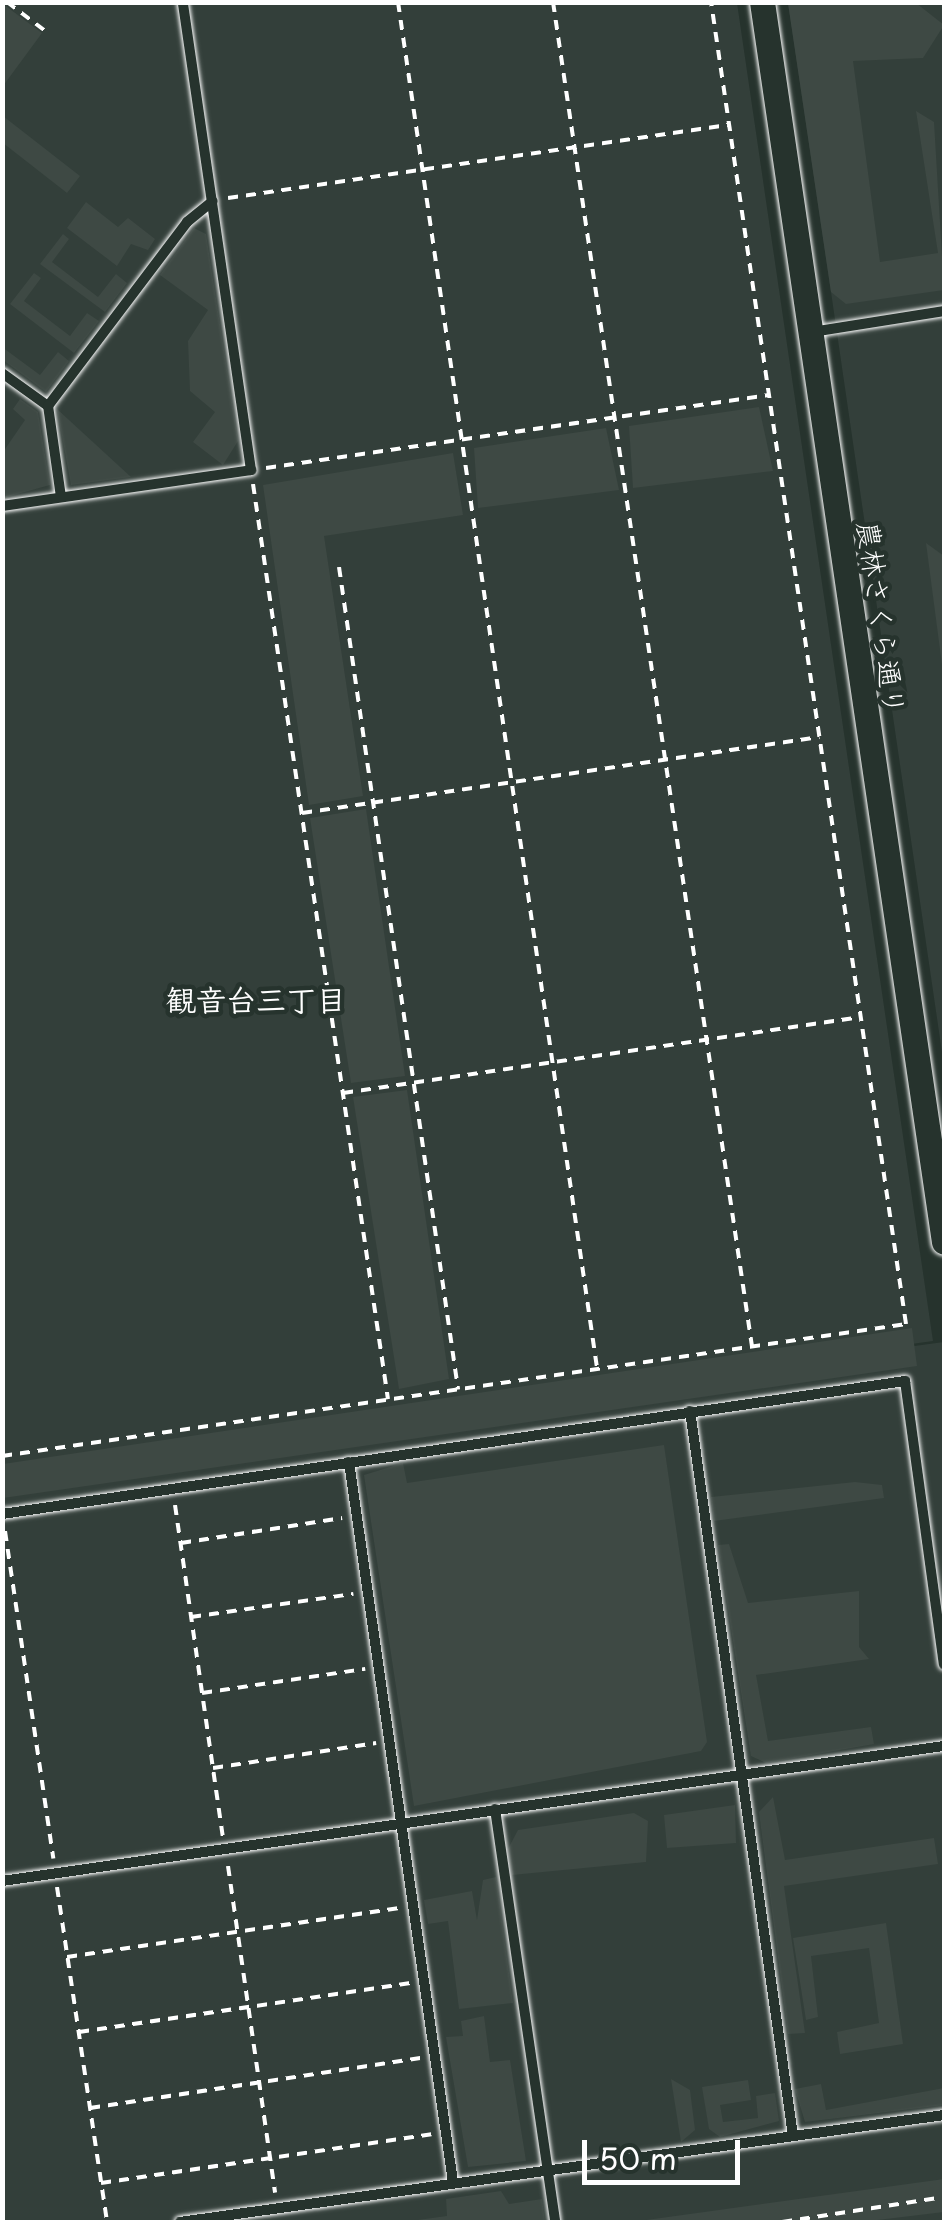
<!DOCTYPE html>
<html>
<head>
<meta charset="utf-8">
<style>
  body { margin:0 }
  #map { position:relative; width:947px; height:2225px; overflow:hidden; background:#26332d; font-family:"Playpen Sans","Klee One",sans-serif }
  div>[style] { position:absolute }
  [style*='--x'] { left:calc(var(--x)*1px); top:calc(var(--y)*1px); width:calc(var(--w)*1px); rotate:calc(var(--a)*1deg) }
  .built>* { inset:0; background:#333f3a }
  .green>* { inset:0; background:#3e4944 }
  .path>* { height:4px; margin-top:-2px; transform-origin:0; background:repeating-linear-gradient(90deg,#fff 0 10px,transparent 0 18px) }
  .roads { filter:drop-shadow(0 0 2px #fff) drop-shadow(0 0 2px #fff) }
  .service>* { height:10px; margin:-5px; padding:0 5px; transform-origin:5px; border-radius:5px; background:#26332d }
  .tertiary>* { height:25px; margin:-12.5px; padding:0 12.5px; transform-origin:12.5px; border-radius:12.5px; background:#26332d }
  span { translate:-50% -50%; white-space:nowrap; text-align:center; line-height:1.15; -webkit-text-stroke:9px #26332d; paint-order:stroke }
  .street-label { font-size:28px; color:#fff }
  .neighbourhood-label { font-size:30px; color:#fff; font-weight:700 }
  .frame { position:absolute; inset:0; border:5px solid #fff; pointer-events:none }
  .scale { position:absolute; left:582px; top:2140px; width:158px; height:45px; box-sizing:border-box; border:5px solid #fff; border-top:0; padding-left:12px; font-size:30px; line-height:35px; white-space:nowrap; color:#fff; -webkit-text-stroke:8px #26332d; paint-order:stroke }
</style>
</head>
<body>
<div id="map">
  <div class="built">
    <div style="clip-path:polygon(3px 3px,737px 3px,933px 1341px,322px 1426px,944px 1342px,944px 2222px,3px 2222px)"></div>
    <div style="clip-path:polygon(788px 3px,944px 3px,944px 1066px,831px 292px)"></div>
  </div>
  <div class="green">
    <div style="clip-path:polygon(788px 3px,916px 3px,944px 25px,923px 58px,853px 61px,880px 262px,938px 253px,916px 111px,934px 122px,944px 290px,846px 304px,831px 292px)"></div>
    <div style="clip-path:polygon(3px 4px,42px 33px,3px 86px)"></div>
    <div style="clip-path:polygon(3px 116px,80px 176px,67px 193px,3px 143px)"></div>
    <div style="clip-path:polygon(86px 202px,118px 227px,128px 218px,155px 239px,148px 250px,131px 244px,117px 266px,67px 228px)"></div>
    <div style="clip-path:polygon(194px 228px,206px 234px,238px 441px,223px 465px,193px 442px,215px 412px,190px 391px,188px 341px,208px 310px,160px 275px)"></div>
    <div style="clip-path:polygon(63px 234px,69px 239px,52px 262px,98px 297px,116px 274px,127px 283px,105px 312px,40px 264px)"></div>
    <div style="clip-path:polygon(34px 273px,41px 278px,24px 301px,70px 336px,87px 313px,99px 321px,74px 353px,10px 304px)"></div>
    <div style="clip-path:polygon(2px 347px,40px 375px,58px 352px,69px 361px,46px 392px,3px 360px)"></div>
    <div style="clip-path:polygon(20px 399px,38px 412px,50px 485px,3px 498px,3px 452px,25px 420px,13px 409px)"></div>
    <div style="clip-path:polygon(759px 407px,773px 471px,633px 488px,629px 426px)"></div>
    <div style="clip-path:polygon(57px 409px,131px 477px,71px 485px)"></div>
    <div style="clip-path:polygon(606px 428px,619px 490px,478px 508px,474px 448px)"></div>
    <div style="clip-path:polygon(453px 453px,463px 515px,324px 536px,363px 796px,309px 805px,263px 485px)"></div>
    <div style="clip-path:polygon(926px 543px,944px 556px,944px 680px)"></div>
    <div style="clip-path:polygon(366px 809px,405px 1076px,351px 1083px,310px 818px)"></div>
    <div style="clip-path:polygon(407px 1090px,449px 1379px,399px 1389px,353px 1097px)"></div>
    <div style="clip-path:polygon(912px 1328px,917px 1366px,3px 1498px,3px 1464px)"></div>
    <div style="clip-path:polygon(664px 1445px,707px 1742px,701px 1751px,414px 1806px,364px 1475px,403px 1463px,407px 1483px)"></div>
    <div style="clip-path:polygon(855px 1482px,882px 1485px,884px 1498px,714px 1521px,711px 1497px)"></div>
    <div style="clip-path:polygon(729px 1544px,748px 1603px,859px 1591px,859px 1647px,869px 1659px,756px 1675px,768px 1741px,871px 1727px,874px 1744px,766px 1763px,751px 1756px,718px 1545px)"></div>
    <div style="clip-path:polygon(773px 1797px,785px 1860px,934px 1838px,938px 1864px,784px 1886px,805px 2033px,788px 2034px,759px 1812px)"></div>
    <div style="clip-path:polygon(735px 1805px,736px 1843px,667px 1848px,664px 1815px)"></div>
    <div style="clip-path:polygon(634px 1813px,648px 1821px,646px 1862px,512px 1875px,508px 1849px,518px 1830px)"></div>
    <div style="clip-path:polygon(496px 1877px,513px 2003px,459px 2009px,448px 1921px,428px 1924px,424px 1900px,472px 1891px,477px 1920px,483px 1880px)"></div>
    <div style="clip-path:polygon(886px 1923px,903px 2044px,840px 2054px,837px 2032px,879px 2023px,869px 1948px,811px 1956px,818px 2017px,806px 2020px,793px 1938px)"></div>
    <div style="clip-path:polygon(484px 2016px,490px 2062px,510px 2060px,526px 2161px,468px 2167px,446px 2037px,463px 2036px,461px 2021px)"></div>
    <div style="clip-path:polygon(671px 2079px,690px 2090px,695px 2130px,681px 2142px)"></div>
    <div style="clip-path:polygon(748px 2080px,751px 2100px,720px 2105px,723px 2122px,758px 2118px,756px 2096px,775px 2093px,779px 2121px,720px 2137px,709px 2129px,702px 2087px)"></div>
    <div style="clip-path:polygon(821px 2084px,826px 2110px,944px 2088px,944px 2105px,805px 2122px,795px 2089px)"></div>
    <div style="clip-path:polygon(944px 2179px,944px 2212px,861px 2222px,632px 2222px)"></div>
    <div style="clip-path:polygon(501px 2191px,509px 2204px,542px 2199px,545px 2222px,403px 2222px,447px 2216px,446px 2199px)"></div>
  </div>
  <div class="path">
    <div style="--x:7;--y:2;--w:51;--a:37.1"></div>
    <div style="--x:398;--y:2;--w:1380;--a:81.71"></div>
    <div style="--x:553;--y:2;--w:1360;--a:81.58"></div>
    <div style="--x:228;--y:198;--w:505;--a:-8.31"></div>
    <div style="--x:266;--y:468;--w:508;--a:-8.26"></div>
    <div style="--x:253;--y:484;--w:925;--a:81.61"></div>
    <div style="--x:339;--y:567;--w:831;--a:81.76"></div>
    <div style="--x:302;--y:813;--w:523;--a:-8.36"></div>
    <div style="--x:343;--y:1093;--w:524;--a:-8.35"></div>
    <div style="--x:2;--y:1456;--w:914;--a:-8.31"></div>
    <div style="--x:906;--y:1324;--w:1336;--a:-98.39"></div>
    <div style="--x:175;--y:1505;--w:335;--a:81.8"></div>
    <div style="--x:5;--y:1531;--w:331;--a:81.6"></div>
    <div style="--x:181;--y:1543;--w:163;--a:-8.8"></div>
    <div style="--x:191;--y:1617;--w:164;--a:-8.1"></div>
    <div style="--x:202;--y:1693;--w:165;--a:-8.4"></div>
    <div style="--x:213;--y:1768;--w:165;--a:-8.7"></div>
    <div style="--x:228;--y:1866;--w:330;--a:81.8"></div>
    <div style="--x:57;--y:1887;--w:339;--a:81.5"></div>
    <div style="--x:67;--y:1957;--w:336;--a:-8.4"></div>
    <div style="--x:79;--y:2032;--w:335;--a:-8.4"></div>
    <div style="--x:90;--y:2108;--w:334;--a:-8.6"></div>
    <div style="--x:101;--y:2183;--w:334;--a:-8.4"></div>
    <div style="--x:782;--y:2222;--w:164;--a:-8.8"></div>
  </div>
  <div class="roads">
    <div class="service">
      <div style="--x:812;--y:332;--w:134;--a:-9"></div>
      <div style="--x:2;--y:373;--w:57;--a:35.7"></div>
      <div style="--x:61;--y:497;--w:92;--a:-98.1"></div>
      <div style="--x:48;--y:406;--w:231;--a:-52.9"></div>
      <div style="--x:187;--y:222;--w:33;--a:-39"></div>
      <div style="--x:2;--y:506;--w:252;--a:-8.2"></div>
      <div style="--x:251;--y:470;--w:473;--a:-98.3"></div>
      <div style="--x:690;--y:1411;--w:732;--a:81.91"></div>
      <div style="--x:349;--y:1462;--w:727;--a:81.78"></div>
      <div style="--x:2;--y:1514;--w:913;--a:-8.38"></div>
      <div style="--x:905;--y:1381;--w:286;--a:82.2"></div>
      <div style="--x:495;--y:1809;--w:417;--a:81.7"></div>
      <div style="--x:2;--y:1881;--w:952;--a:-8.16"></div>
      <div style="--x:180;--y:2222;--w:771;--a:-7.97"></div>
    </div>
    <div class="tertiary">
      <div style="--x:762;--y:2;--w:1253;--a:81.65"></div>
    </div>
  </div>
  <div class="street-label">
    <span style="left:882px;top:618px;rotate:82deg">農林さくら通り</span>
  </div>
  <div class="neighbourhood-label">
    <span style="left:256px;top:999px">観音台三丁目</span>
  </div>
  <div class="frame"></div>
  <div class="scale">50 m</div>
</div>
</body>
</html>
